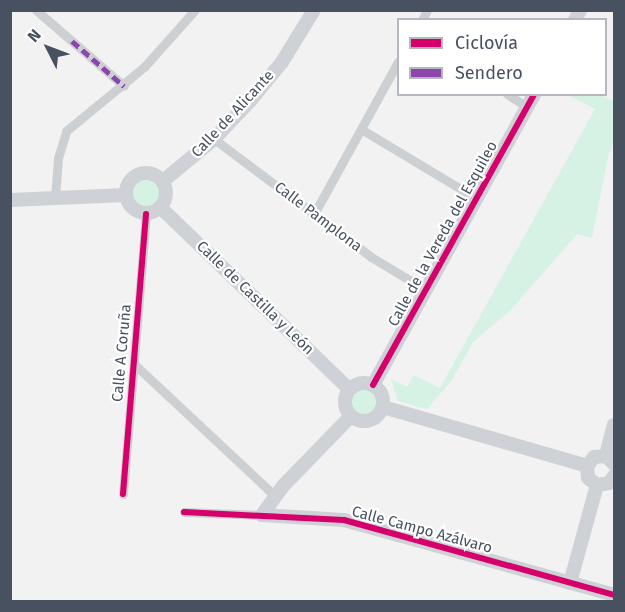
<!DOCTYPE html>
<html>
<head>
<meta charset="utf-8">
<style>
  body { margin:0 }
  #map { position:relative; width:625px; height:612px; overflow:hidden; background:#f2f2f2; font-family:"Fira Sans",sans-serif }
  div>[style] { position:absolute }
  [style*='--x'] { left:calc(var(--x)*1px); top:calc(var(--y)*1px); width:calc(var(--w)*1px); rotate:calc(var(--a)*1deg) }
  .green>* { inset:0; background:#d5f2e5 }
  .round { border-radius:50% }
  .street>* { height:9px; margin:-4.5px; padding:0 4.5px; transform-origin:4.5px; border-radius:4.5px; background:#cdd0d3 }
  .secondary>* { height:14px; margin:-7px; padding:0 7px; transform-origin:7px; border-radius:7px; background:#ced1d5 }
  .secondary>.ring { margin:-7px; padding:0; box-sizing:content-box; background:none; border:14px solid #ced1d5; border-radius:50% }
  .quiet>* { height:4.5px; margin-top:-2.25px; transform-origin:0; background:repeating-linear-gradient(90deg,#8e44ad 0 9px,transparent 0 13.5px) }
  .cycleway>* { height:6px; margin:-3px; padding:0 3px; transform-origin:3px; border-radius:3px; background:#d6006c }
  span { translate:-50% -50%; white-space:nowrap; text-align:center; line-height:1.15; -webkit-text-stroke:4.5px #fff; paint-order:stroke }
  .street-label { font-size:15px; color:#475160 }
  .frame { position:absolute; inset:0; border:12px solid #475160; pointer-events:none }
  .legend { position:absolute; left:397px; top:18px; width:210px; height:78px; box-sizing:border-box; background:#fff; border:2px solid #b5b9bf; margin:0; padding:8px 10px; list-style:none; font-size:18px; color:#475160 }
  .legend li { display:flex; align-items:center; gap:12px; height:30px }
  .legend b { width:30px; border:2px solid #b5b9bf }
  .north { position:absolute; left:18px; top:18px; width:60px; height:60px; -webkit-text-stroke:4px #fff; paint-order:stroke; rotate:312deg; font-size:16px; font-weight:700; line-height:24px; text-align:center; color:#475160 }
  .north::after { content:''; display:block; margin:auto; width:21px; height:27px; background:#475160; clip-path:polygon(50% 0,100% 100%,50% 72%,0 100%) }
</style>
</head>
<body>
<div id="map">
  <div class="green">
    <div style="clip-path:polygon(568px 95px,599px 95px,614px 101px,614px 141px,608px 157px,592px 238px,577px 234px,511px 310px,473px 342px,452px 380px,427px 409px,398px 401px,391px 379px,407px 387px,414px 375px,440px 388px,595px 109px)"></div>
    <div class="round" style="left:131px;top:179px;width:30px;height:30px"></div>
    <div class="round" style="left:349px;top:387px;width:30px;height:30px"></div>
  </div>
  <div class="street">
    <div style="--x:36;--y:10;--w:116;--a:40.8"></div>
    <div style="--x:422;--y:20;--w:11;--a:-63"></div>
    <div style="--x:507;--y:94;--w:24;--a:33"></div>
    <div style="--x:361;--y:129;--w:134;--a:31"></div>
    <div style="--x:214;--y:139;--w:196;--a:36.9"></div>
    <div style="--x:371;--y:257;--w:64;--a:31"></div>
    <div style="--x:55;--y:198;--w:40;--a:-85.7"></div>
    <div style="--x:58;--y:158;--w:28;--a:-73"></div>
    <div style="--x:66;--y:131;--w:101;--a:-39.4"></div>
    <div style="--x:144;--y:67;--w:76;--a:-48.2"></div>
    <div style="--x:314;--y:214;--w:174;--a:-61.1"></div>
    <div style="--x:134;--y:364;--w:193;--a:43.1"></div>
    <div style="--x:123;--y:494;--w:281;--a:-85.3"></div>
    <div style="--x:184;--y:512;--w:78;--a:2.2"></div>
  </div>
  <div class="secondary">
    <div style="--x:575;--y:20;--w:11;--a:-63"></div>
    <div class="ring" style="left:126px;top:173px;width:26px;height:26px"></div>
    <div style="--x:163;--y:181;--w:66;--a:-39.5"></div>
    <div style="--x:214;--y:139;--w:52;--a:-46.5"></div>
    <div style="--x:250;--y:101;--w:50;--a:-50.6"></div>
    <div style="--x:282;--y:62;--w:61;--a:-58.4"></div>
    <div style="--x:10;--y:200;--w:116;--a:-2.5"></div>
    <div style="--x:161;--y:208;--w:261;--a:43.9"></div>
    <div class="ring" style="left:345px;top:383px;width:24px;height:24px"></div>
    <div style="--x:373;--y:385;--w:333;--a:-61"></div>
    <div style="--x:383;--y:407;--w:212;--a:16.1"></div>
    <div style="--x:606;--y:456;--w:32;--a:-76"></div>
    <div style="--x:614;--y:464;--w:11;--a:-135"></div>
    <div style="--x:606;--y:456;--w:12;--a:175"></div>
    <div style="--x:594;--y:457;--w:11;--a:128"></div>
    <div style="--x:587;--y:466;--w:12;--a:85"></div>
    <div style="--x:588;--y:478;--w:11;--a:38"></div>
    <div style="--x:597;--y:485;--w:12;--a:-9"></div>
    <div style="--x:609;--y:483;--w:9;--a:-54"></div>
    <div style="--x:262;--y:515;--w:82;--a:3.5"></div>
    <div style="--x:344;--y:520;--w:280;--a:15.5"></div>
    <div style="--x:262;--y:515;--w:36;--a:-54"></div>
    <div style="--x:283;--y:486;--w:96;--a:-45.8"></div>
    <div style="--x:570;--y:583;--w:102;--a:-74.6"></div>
  </div>
  <div class="quiet">
    <div style="--x:72;--y:41;--w:69;--a:40.9"></div>
  </div>
  <div class="cycleway">
    <div style="--x:373;--y:385;--w:333;--a:-61"></div>
    <div style="--x:123;--y:494;--w:281;--a:-85.3"></div>
    <div style="--x:184;--y:512;--w:160;--a:2.9"></div>
    <div style="--x:344;--y:520;--w:280;--a:15.5"></div>
  </div>
  <div class="street-label">
    <span style="left:233px;top:114px;rotate:-47deg">Calle de Alicante</span>
    <span style="left:318px;top:217px;rotate:37deg">Calle Pamplona</span>
    <span style="left:443px;top:234px;rotate:-61deg">Calle de la Vereda del Esquileo</span>
    <span style="left:255px;top:298px;rotate:44deg">Calle de Castilla y León</span>
    <span style="left:122px;top:353px;rotate:-85deg">Calle A Coruña</span>
    <span style="left:422px;top:530px;rotate:15deg">Calle Campo Azálvaro</span>
  </div>
  <div class="frame"></div>
  <ul class="legend">
  <li><b style="height:8px;background:#d6006c"></b>Ciclovía</li>
  <li><b style="height:8px;background:#8e44ad"></b>Sendero</li>
  </ul>
  <div class="north">N</div>
</div>
</body>
</html>
